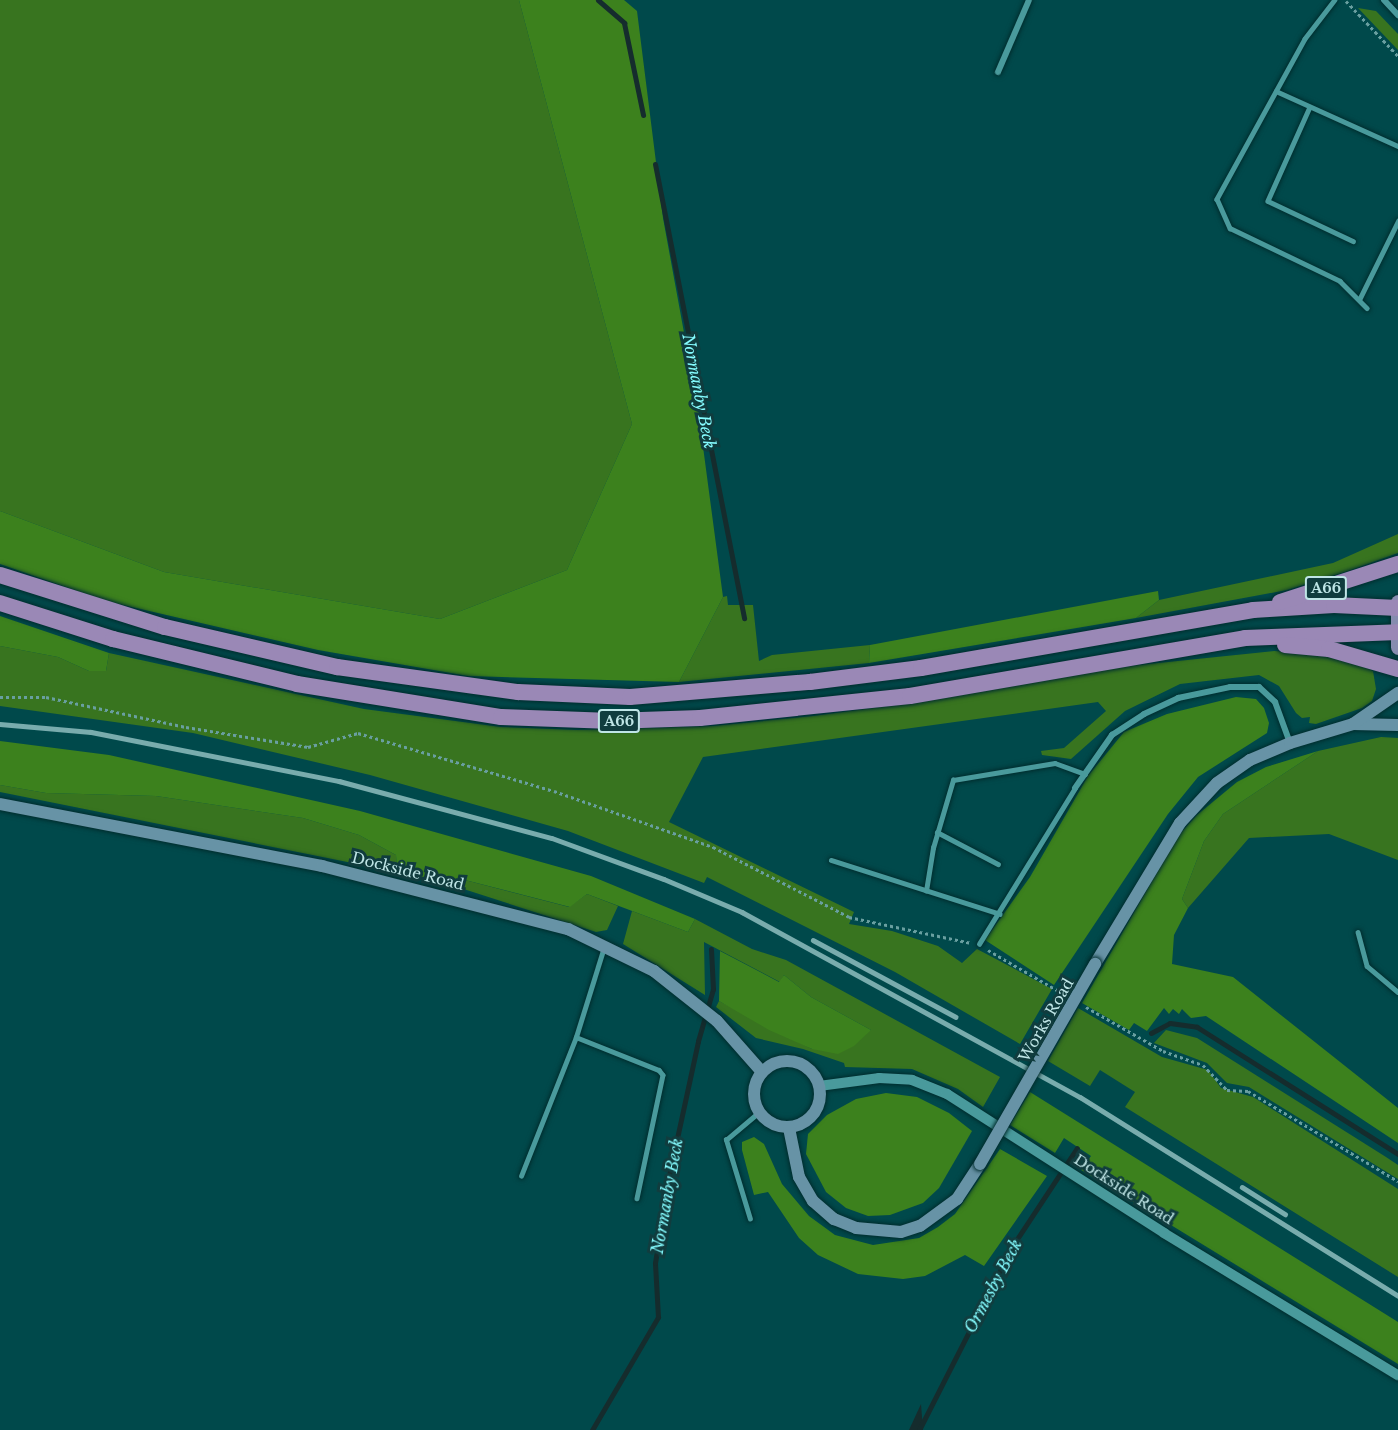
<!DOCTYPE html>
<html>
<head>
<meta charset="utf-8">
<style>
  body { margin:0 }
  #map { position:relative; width:1398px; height:1430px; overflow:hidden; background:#00494b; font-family:"Libre Baskerville",serif }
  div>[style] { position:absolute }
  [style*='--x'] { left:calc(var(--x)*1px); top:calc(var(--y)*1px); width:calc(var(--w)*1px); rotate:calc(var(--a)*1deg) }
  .green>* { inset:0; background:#38741f }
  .forest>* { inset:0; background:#3c811d }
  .water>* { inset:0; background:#152c2d }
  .stream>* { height:5px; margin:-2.5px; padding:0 2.5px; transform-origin:2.5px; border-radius:2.5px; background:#152c2d }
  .path>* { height:3px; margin-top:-1.5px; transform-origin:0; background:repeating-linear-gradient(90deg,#699fa0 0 3px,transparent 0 6px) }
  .roads { filter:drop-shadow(0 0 2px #002d2e) drop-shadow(0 0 2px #002d2e) }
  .service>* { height:4.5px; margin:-2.25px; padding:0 2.25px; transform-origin:2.25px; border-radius:2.25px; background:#499a9c }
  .minor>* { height:6px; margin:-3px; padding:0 3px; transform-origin:3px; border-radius:3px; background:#499a9c }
  .tertiary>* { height:10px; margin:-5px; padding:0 5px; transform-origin:5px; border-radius:5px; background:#499a9c }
  .secondary>* { height:12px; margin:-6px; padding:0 6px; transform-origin:6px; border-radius:6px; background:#6793a6 }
  .secondary>.ring { margin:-6px; padding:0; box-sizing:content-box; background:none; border:12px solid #6793a6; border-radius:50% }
  .primary>* { height:15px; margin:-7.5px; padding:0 7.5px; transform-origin:7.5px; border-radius:7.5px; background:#868caf }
  .trunk>* { height:16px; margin:-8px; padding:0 8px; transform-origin:8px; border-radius:8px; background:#9a88b6 }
  .rail>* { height:4.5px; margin:-2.25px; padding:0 2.25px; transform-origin:2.25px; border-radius:2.25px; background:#79acad }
  .bridges { filter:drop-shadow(0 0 2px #002d2e) drop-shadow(0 0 2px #002d2e) }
  .secondary-bridge>* { height:12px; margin:-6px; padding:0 6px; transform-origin:6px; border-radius:6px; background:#6793a6 }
  span { translate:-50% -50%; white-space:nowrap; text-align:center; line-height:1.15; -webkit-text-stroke:6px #103c3e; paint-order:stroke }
  .shield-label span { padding:2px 4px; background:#103c3e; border:2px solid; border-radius:4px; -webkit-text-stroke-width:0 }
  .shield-label { font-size:14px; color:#bfe5e6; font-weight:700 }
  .street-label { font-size:15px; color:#bfe5e6 }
  .water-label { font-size:16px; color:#84fbfe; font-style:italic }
</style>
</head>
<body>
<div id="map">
  <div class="green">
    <div style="clip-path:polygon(0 0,519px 0,632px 424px,567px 570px,440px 619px,164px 572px,0 511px)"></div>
    <div style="clip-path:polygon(1358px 8px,1376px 11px,1398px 34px,1398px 50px)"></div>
    <div style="clip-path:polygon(1398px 534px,1398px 553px,1348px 571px,1287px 590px,1136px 618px,1159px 600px,1333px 563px)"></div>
    <div style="clip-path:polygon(727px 596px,728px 605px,753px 605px,759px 661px,772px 655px,870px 645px,869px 663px,679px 682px,723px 597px)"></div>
    <div style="clip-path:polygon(0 646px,58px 657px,89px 671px,106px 671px,109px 653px,364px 709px,501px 727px,577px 730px,713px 726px,813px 716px,919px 702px,1110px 668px,1274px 651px,1320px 654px,1354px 662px,1373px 671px,1376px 689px,1372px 701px,1362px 708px,1316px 724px,1309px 723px,1310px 717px,1302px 718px,1296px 713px,1279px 686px,1259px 675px,1180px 684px,1125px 711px,1071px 759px,1042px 755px,1041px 751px,1064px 748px,1106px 711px,1098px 702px,703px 757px,669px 822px,854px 912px,849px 924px,892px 931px,938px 946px,962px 963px,977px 949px,1052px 989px,1020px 1044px,895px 972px,707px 877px,704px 883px,568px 831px,370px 775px,193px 733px,0 706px)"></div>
    <div style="clip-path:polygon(1381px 737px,1398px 738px,1398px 860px,1329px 834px,1249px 838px,1188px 908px,1182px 899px,1204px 841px,1223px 814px,1318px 751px)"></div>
    <div style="clip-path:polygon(0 785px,46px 793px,156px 796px,303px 818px,359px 835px,396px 855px,397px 872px,0 792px)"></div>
    <div style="clip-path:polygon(461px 879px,569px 907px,587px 894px,618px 906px,607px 930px,596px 932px,445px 883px)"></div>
    <div style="clip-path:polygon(632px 911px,688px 932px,695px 919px,752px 949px,786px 960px,1000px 1077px,983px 1107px,958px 1089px,912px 1069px,845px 1067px,844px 1063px,803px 1049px,756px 1038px,716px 1007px,719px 1001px,812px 1049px,871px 1030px,811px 997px,784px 975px,780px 982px,704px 942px,705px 995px,623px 944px)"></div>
    <div style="clip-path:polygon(1078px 1008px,1162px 1057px,1208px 1070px,1221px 1088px,1253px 1097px,1398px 1189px,1398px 1277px,1125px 1107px,1135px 1092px,1100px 1070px,1090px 1086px,1048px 1061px)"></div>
    <div style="clip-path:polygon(1166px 1030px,1197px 1038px,1386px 1157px,1398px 1165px,1398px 1179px,1249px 1087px,1227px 1083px,1207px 1063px,1154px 1043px)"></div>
  </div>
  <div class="forest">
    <div style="clip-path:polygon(519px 0,624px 0,637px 11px,663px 218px,698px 409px,723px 597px,679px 682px,468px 676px,318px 650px,106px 601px,0 564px,0 511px,164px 572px,440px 619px,567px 570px,632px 424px)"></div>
    <div style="clip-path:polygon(1158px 591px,1159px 600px,1136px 618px,869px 663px,870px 645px)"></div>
    <div style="clip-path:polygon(0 616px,109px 653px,106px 671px,89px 671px,58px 657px,0 646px)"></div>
    <div style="clip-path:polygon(1236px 697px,1256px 699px,1264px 708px,1269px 723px,1267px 733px,1198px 777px,1168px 814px,1054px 985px,985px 940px,1030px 877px,1088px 776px,1124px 732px,1167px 714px)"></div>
    <div style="clip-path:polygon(0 741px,109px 755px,360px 811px,591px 876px,695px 919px,688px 932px,587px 894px,570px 907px,461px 879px,445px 883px,397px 872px,396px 855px,359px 835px,303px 818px,156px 796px,46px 793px,0 785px)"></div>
    <div style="clip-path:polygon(1318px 751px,1223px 814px,1204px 841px,1182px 899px,1188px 908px,1174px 935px,1172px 964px,1233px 977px,1398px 1108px,1398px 1143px,1206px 1016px,1191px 1018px,1182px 1009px,1179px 1014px,1173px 1009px,1169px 1014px,1164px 1008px,1147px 1031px,1134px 1023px,1129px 1030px,1082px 1003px,1178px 836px,1197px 815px,1237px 782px,1266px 767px)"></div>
    <div style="clip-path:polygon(720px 951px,779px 982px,784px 975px,811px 997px,871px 1030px,854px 1046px,838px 1054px,812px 1049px,769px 1030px,719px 1001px)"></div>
    <div style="clip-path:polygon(1030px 1092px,1398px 1322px,1398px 1364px,1081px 1170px,1091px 1156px,1064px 1138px,1055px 1153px,1010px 1125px)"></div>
    <div style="clip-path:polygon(886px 1093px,917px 1097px,949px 1113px,972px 1131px,939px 1188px,923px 1203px,890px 1215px,868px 1216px,846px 1208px,826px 1192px,806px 1154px,808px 1134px,827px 1115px,856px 1099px)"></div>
    <div style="clip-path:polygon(754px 1137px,764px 1144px,782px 1184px,809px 1216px,835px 1235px,873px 1245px,919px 1238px,938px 1227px,955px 1214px,1000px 1149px,1047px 1176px,984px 1266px,965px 1255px,925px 1276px,903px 1279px,858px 1274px,818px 1255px,799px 1238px,768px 1192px,754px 1195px,742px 1150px,742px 1142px)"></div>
  </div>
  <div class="water">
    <div style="clip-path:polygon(921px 1404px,923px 1430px,909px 1430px)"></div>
  </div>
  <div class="stream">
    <div style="--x:598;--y:0;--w:35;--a:41"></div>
    <div style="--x:624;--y:23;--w:94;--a:78.3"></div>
    <div style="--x:655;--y:164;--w:463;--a:78.9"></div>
    <div style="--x:1151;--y:1033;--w:21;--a:-28"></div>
    <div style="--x:1170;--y:1023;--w:27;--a:8"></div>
    <div style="--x:1197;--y:1027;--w:238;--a:32.3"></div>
    <div style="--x:592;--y:1430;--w:131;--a:-59.7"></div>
    <div style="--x:658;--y:1317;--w:54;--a:-93.2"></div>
    <div style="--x:655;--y:1263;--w:84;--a:-81.1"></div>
    <div style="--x:668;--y:1180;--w:142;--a:-77.8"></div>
    <div style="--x:698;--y:1041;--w:54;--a:-73.9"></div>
    <div style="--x:713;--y:989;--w:40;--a:-92.9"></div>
    <div style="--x:919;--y:1430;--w:208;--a:-63.1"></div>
    <div style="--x:1013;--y:1245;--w:116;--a:-56.6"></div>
  </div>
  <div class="path">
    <div style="--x:1346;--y:1;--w:76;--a:46.6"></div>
    <div style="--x:0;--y:697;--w:46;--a:0"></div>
    <div style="--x:46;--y:697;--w:143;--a:12.1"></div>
    <div style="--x:186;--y:727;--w:124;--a:9.3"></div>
    <div style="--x:308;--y:747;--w:52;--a:-15.6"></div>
    <div style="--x:358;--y:733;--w:204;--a:16.5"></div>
    <div style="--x:554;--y:791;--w:169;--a:19.4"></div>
    <div style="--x:713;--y:847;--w:153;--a:27.2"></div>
    <div style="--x:849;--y:917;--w:125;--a:12"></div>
    <div style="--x:988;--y:950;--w:86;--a:30.2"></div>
    <div style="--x:1086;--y:1007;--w:89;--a:29.7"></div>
    <div style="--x:1163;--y:1051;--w:42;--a:19.3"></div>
    <div style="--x:1203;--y:1065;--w:35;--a:46"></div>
    <div style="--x:1227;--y:1090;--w:21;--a:3"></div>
    <div style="--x:1248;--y:1091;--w:175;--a:31"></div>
  </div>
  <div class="roads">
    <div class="service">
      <div style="--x:1335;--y:0;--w:49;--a:127.6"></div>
      <div style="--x:1305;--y:39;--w:183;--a:118.8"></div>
      <div style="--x:1217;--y:199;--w:32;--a:66"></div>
      <div style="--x:1230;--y:228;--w:122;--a:25.7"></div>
      <div style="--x:1340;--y:281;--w:38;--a:45"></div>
      <div style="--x:1276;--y:91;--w:134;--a:24.3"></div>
      <div style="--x:1310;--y:107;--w:103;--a:114.1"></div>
      <div style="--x:1268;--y:201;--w:94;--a:25.2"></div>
      <div style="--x:1359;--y:300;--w:88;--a:-63.7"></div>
      <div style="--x:937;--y:832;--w:69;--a:27.7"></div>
      <div style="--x:831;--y:860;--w:177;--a:17.7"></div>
      <div style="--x:926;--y:891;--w:44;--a:-80.8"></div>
      <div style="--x:933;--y:848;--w:71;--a:-73.6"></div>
      <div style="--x:953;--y:780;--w:103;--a:-9.5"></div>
      <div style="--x:1055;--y:763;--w:32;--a:20"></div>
      <div style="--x:1358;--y:932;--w:35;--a:75"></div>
      <div style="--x:1367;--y:966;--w:40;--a:40"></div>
      <div style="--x:979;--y:944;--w:183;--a:-58.4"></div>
      <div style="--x:576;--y:1037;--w:89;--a:21.7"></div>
      <div style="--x:659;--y:1070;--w:6;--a:51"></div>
      <div style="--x:663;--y:1075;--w:126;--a:101.9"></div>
      <div style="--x:521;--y:1176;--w:149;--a:-68.4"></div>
      <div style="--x:576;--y:1037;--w:94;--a:-72.7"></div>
      <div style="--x:750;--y:1219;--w:83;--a:-106.9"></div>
      <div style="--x:726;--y:1140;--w:42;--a:-40.2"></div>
    </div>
    <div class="minor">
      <div style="--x:1384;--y:0;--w:21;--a:47"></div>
      <div style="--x:998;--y:72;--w:78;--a:-66.7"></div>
      <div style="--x:1075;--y:788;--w:65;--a:-55.1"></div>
      <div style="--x:1112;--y:735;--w:38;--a:-33"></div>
      <div style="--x:1144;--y:714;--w:38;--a:-25"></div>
      <div style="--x:1178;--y:698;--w:53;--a:-11.9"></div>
      <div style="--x:1230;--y:687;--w:29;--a:0"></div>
      <div style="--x:1259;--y:687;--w:22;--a:43"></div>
      <div style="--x:1275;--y:702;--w:44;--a:69.9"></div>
    </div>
    <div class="tertiary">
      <div style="--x:819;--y:1086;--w:61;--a:-7.6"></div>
      <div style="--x:879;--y:1078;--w:33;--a:3"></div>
      <div style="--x:912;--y:1080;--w:38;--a:22"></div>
      <div style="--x:947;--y:1094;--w:258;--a:32.6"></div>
      <div style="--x:1164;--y:1233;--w:274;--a:31.3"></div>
    </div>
    <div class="secondary">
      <div style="--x:1353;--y:724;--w:45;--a:1.3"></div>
      <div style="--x:0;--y:804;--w:328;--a:10.9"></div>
      <div style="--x:322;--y:866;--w:254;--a:14.4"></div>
      <div style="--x:568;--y:929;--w:96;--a:26"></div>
      <div style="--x:654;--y:971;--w:80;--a:38.4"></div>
      <div style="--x:717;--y:1021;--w:68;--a:48.6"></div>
      <div style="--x:1095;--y:964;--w:165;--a:-58.9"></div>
      <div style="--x:1180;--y:823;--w:54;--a:-47.2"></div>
      <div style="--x:1217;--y:783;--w:40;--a:-34.9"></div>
      <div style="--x:1250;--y:760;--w:43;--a:-23"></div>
      <div style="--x:1290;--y:743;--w:66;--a:-16.8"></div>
      <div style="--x:1353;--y:724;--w:55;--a:-34.6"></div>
      <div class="ring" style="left:754px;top:1061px;width:54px;height:54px"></div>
      <div style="--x:789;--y:1128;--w:50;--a:78.5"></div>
      <div style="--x:799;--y:1177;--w:28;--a:60"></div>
      <div style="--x:813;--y:1201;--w:28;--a:41"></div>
      <div style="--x:834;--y:1219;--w:24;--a:22"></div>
      <div style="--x:856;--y:1228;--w:45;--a:5.1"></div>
      <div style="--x:901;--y:1232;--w:20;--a:-18"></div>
      <div style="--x:920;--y:1226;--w:46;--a:-36.1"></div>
      <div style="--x:957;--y:1199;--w:42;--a:-56.7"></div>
    </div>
    <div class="primary">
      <div style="--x:1398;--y:602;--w:45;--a:90"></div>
    </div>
    <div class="trunk">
      <div style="--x:0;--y:575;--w:173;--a:17.5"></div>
      <div style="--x:165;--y:627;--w:177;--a:13.1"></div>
      <div style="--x:337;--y:667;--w:183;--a:7.9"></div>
      <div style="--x:518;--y:692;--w:112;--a:2.6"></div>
      <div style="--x:630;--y:697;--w:181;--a:-4.8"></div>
      <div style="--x:810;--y:682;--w:112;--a:-7.2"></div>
      <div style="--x:921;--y:668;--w:337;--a:-9.9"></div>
      <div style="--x:1253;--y:610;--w:81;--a:-3.5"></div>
      <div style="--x:1334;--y:605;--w:64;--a:2.7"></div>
      <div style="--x:1280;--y:602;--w:124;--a:-17.9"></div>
      <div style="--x:0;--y:603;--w:119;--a:17.7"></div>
      <div style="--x:113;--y:639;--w:189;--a:13.7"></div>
      <div style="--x:297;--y:684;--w:207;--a:9.2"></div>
      <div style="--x:501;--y:717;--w:111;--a:2.1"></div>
      <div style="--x:612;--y:721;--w:88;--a:-2"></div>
      <div style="--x:700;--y:718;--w:211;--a:-6"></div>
      <div style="--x:910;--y:696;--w:340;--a:-9.8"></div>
      <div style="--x:1245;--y:638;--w:153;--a:-2.2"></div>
      <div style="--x:1285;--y:645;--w:44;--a:5.2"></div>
      <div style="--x:1329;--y:649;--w:72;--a:16.2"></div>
    </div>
  </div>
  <div class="rail">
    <div style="--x:0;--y:724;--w:91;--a:5"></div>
    <div style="--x:91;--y:732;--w:253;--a:11.2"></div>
    <div style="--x:339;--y:781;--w:220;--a:15"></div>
    <div style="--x:552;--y:838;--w:119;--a:20.1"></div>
    <div style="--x:664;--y:879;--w:85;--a:22.9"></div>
    <div style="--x:742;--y:912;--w:385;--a:28.7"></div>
    <div style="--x:1080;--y:1097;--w:375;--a:32"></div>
    <div style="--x:813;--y:940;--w:162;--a:28.3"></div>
    <div style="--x:1242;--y:1187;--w:51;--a:32.1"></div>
  </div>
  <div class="bridges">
    <div class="secondary-bridge">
      <div style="--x:980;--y:1164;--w:231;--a:-60.1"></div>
    </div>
  </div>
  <div class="shield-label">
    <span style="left:1326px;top:588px">A66</span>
    <span style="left:619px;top:721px">A66</span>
  </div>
  <div class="street-label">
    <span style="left:408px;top:871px;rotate:14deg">Dockside Road</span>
    <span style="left:1046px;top:1020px;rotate:-60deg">Works Road</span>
    <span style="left:1124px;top:1189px;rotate:33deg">Dockside Road</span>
  </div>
  <div class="water-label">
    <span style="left:699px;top:391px;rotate:79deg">Normanby Beck</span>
    <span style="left:667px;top:1196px;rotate:-80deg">Normanby Beck</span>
    <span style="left:993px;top:1286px;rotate:-62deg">Ormesby Beck</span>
  </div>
</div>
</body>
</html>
